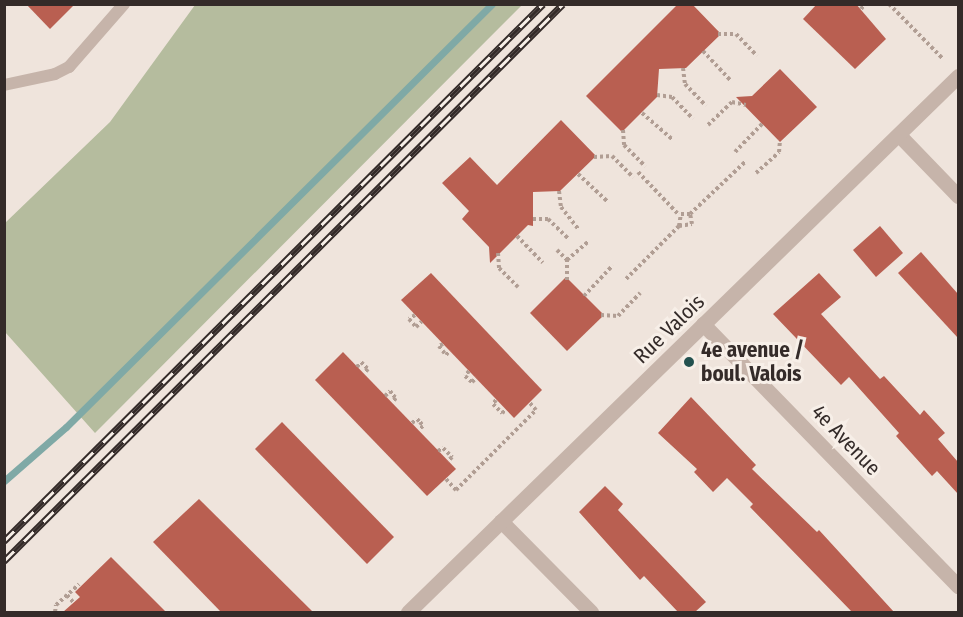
<!DOCTYPE html>
<html>
<head>
<meta charset="utf-8">
<style>
	body { margin:0 }
	#map { position:relative; width:963px; height:617px; overflow:hidden; background:#efe4dc; font-family:"Fira Sans Condensed",sans-serif }
	div>[style] { position:absolute }
	.green>* { inset:0; background:#b5bc9e }
	.stream>* { height:7px; margin:-3.5px; padding:0 3.5px; transform-origin:3.5px; border-radius:3.5px; background:#7fa9a6 }
	.building>* { inset:0; background:#b95f51 }
	.path>* { height:4px; margin-top:-2px; transform-origin:0; background:repeating-linear-gradient(90deg,#b19e94 0 3px,transparent 0 6px) }
	.service>* { height:12px; margin:-6px; padding:0 6px; transform-origin:6px; border-radius:6px; background:#c6b4aa }
	.minor>* { height:15px; margin:-7.5px; padding:0 7.5px; transform-origin:7.5px; border-radius:7.5px; background:#c6b4aa }
	.tertiary>* { height:15px; margin:-7.5px; padding:0 7.5px; transform-origin:7.5px; border-radius:7.5px; background:#c6b4aa }
	.rail>* { height:7px; margin-top:-3.5px; transform-origin:0; background:repeating-linear-gradient(90deg,#f7efe8 0 14px,#342b29 0 28px); box-sizing:border-box; border-block:2px solid #342b29 }
	.dots>* { width:16px; height:16px; translate:-50% -50%; box-sizing:border-box; border:3px solid #f7efe8; border-radius:50% }
	span { translate:-50% -50%; white-space:nowrap; text-align:center; line-height:1.15; -webkit-text-stroke:6px #f7efe8; paint-order:stroke }
	.street-label { font-size:21px; color:#342b29 }
	.poi-label { font-size:21px; color:#342b29; font-weight:700 }
	.left { translate:0 -50%; text-align:left }
	.frame { position:absolute; inset:0; border:6px solid #342b29; pointer-events:none }
</style>
</head>
<body>
<div id="map">
	<div class="green">
		<i style="clip-path:polygon(195px 5px,522px 5px,95px 433px,5px 332px,5px 223px,110px 122px)"></i>
	</div>
	<div class="stream">
		<i style="left:4px;top:481px;width:82px;rotate:-41.1deg"></i>
		<i style="left:66px;top:427px;width:600px;rotate:-44.8deg"></i>
	</div>
	<div class="building">
		<i style="clip-path:polygon(26px 4px,75px 4px,50px 29px)"></i>
		<i style="clip-path:polygon(678px 4px,692px 4px,721px 34px,686px 68px,659px 69px,657px 97px,622px 132px,586px 96px)"></i>
		<i style="clip-path:polygon(817px 4px,856px 4px,886px 39px,855px 69px,803px 19px)"></i>
		<i style="clip-path:polygon(780px 69px,817px 107px,780px 142px,736px 97px,752px 96px)"></i>
		<i style="clip-path:polygon(561px 120px,596px 156px,560px 191px,533px 192px,533px 226px,528px 225px,490px 263px,489px 247px,462px 219px,469px 211px,442px 183px,470px 157px,497px 185px)"></i>
		<i style="clip-path:polygon(880px 226px,903px 253px,876px 277px,853px 250px)"></i>
		<i style="clip-path:polygon(921px 252px,958px 294px,958px 338px,898px 273px)"></i>
		<i style="clip-path:polygon(431px 273px,542px 390px,514px 418px,401px 300px)"></i>
		<i style="clip-path:polygon(819px 273px,841px 297px,821px 314px,880px 379px,884px 376px,920px 415px,924px 410px,945px 433px,938px 439px,958px 462px,958px 494px,937px 471px,932px 476px,896px 436px,899px 433px,849px 377px,841px 385px,773px 314px)"></i>
		<i style="clip-path:polygon(566px 277px,604px 315px,567px 351px,530px 313px)"></i>
		<i style="clip-path:polygon(343px 352px,456px 469px,427px 496px,315px 380px)"></i>
		<i style="clip-path:polygon(691px 397px,756px 465px,752px 469px,817px 532px,819px 530px,894px 612px,852px 612px,750px 507px,753px 504px,727px 478px,713px 492px,694px 472px,697px 469px,658px 433px)"></i>
		<i style="clip-path:polygon(282px 422px,394px 537px,367px 564px,255px 449px)"></i>
		<i style="clip-path:polygon(605px 486px,623px 504px,618px 510px,706px 602px,695px 612px,678px 612px,644px 576px,640px 580px,579px 512px)"></i>
		<i style="clip-path:polygon(199px 499px,313px 612px,221px 612px,153px 542px)"></i>
		<i style="clip-path:polygon(111px 557px,166px 612px,63px 612px,80px 597px,75px 592px)"></i>
	</div>
	<div class="path">
		<i style="left:889px;top:4px;width:76px;rotate:45.5deg"></i>
		<i style="left:861px;top:9px;width:6px;rotate:-51deg"></i>
		<i style="left:718px;top:34px;width:18px"></i>
		<i style="left:736px;top:34px;width:30px;rotate:46deg"></i>
		<i style="left:703px;top:51px;width:41px;rotate:47deg"></i>
		<i style="left:683px;top:68px;width:16px;rotate:83deg"></i>
		<i style="left:685px;top:84px;width:30px;rotate:46deg"></i>
		<i style="left:657px;top:95px;width:15px;rotate:8deg"></i>
		<i style="left:672px;top:97px;width:30px;rotate:46deg"></i>
		<i style="left:642px;top:113px;width:40px;rotate:41deg"></i>
		<i style="left:708px;top:125px;width:33px;rotate:-44deg"></i>
		<i style="left:732px;top:102px;width:14px;rotate:12deg"></i>
		<i style="left:623px;top:130px;width:15px;rotate:86deg"></i>
		<i style="left:624px;top:145px;width:30px;rotate:45deg"></i>
		<i style="left:735px;top:152px;width:39px;rotate:-46deg"></i>
		<i style="left:594px;top:157px;width:18px;rotate:-3deg"></i>
		<i style="left:612px;top:156px;width:30px;rotate:45deg"></i>
		<i style="left:638px;top:172px;width:59px;rotate:46.4deg"></i>
		<i style="left:756px;top:173px;width:31px;rotate:-42deg"></i>
		<i style="left:779px;top:152px;width:12px;rotate:-85deg"></i>
		<i style="left:578px;top:174px;width:41px;rotate:43deg"></i>
		<i style="left:559px;top:191px;width:16px;rotate:83deg"></i>
		<i style="left:561px;top:207px;width:29px;rotate:52deg"></i>
		<i style="left:533px;top:219px;width:15px"></i>
		<i style="left:548px;top:219px;width:29px;rotate:44deg"></i>
		<i style="left:679px;top:226px;width:13px;rotate:-9deg"></i>
		<i style="left:692px;top:224px;width:10px;rotate:-101deg"></i>
		<i style="left:517px;top:236px;width:37px;rotate:46deg"></i>
		<i style="left:557px;top:250px;width:14px;rotate:45deg"></i>
		<i style="left:567px;top:260px;width:29px;rotate:-41deg"></i>
		<i style="left:498px;top:253px;width:15px;rotate:86deg"></i>
		<i style="left:499px;top:268px;width:27px;rotate:45deg"></i>
		<i style="left:626px;top:279px;width:75px;rotate:-45deg"></i>
		<i style="left:679px;top:226px;width:12px;rotate:-81deg"></i>
		<i style="left:681px;top:214px;width:9px"></i>
		<i style="left:690px;top:214px;width:76px;rotate:-43.4deg"></i>
		<i style="left:567px;top:280px;width:20px;rotate:-90deg"></i>
		<i style="left:584px;top:296px;width:42px;rotate:-46.9deg"></i>
		<i style="left:415px;top:315px;width:7px;rotate:146deg"></i>
		<i style="left:409px;top:319px;width:11px;rotate:49deg"></i>
		<i style="left:416px;top:327px;width:8px;rotate:-45deg"></i>
		<i style="left:601px;top:315px;width:17px;rotate:3deg"></i>
		<i style="left:618px;top:316px;width:32px;rotate:-46deg"></i>
		<i style="left:443px;top:344px;width:4px;rotate:153deg"></i>
		<i style="left:439px;top:346px;width:11px;rotate:52deg"></i>
		<i style="left:446px;top:355px;width:6px;rotate:-51deg"></i>
		<i style="left:357px;top:367px;width:6px;rotate:-51deg"></i>
		<i style="left:361px;top:362px;width:10px;rotate:45deg"></i>
		<i style="left:368px;top:369px;width:6px;rotate:135deg"></i>
		<i style="left:469px;top:371px;width:6px;rotate:129deg"></i>
		<i style="left:465px;top:376px;width:9px;rotate:41deg"></i>
		<i style="left:472px;top:382px;width:6px;rotate:-45deg"></i>
		<i style="left:385px;top:396px;width:7px;rotate:-45deg"></i>
		<i style="left:390px;top:391px;width:5px;rotate:53deg"></i>
		<i style="left:393px;top:395px;width:4px;rotate:45deg"></i>
		<i style="left:396px;top:398px;width:6px;rotate:135deg"></i>
		<i style="left:496px;top:400px;width:5px;rotate:127deg"></i>
		<i style="left:493px;top:404px;width:13px;rotate:45deg"></i>
		<i style="left:502px;top:413px;width:5px;rotate:-37deg"></i>
		<i style="left:412px;top:423px;width:6px;rotate:-39deg"></i>
		<i style="left:417px;top:419px;width:4px;rotate:45deg"></i>
		<i style="left:420px;top:422px;width:5px;rotate:53deg"></i>
		<i style="left:423px;top:426px;width:6px;rotate:141deg"></i>
		<i style="left:438px;top:451px;width:6px;rotate:-31deg"></i>
		<i style="left:443px;top:448px;width:13px;rotate:45deg"></i>
		<i style="left:452px;top:457px;width:6px;rotate:135deg"></i>
		<i style="left:446px;top:479px;width:15px;rotate:48deg"></i>
		<i style="left:456px;top:490px;width:113px;rotate:-45deg"></i>
		<i style="left:536px;top:410px;width:11px;rotate:-131deg"></i>
		<i style="left:67px;top:595px;width:11px;rotate:49deg"></i>
		<i style="left:55px;top:612px;width:7px;rotate:-82deg"></i>
		<i style="left:56px;top:605px;width:31px;rotate:-42deg"></i>
	</div>
	<div class="service">
		<i style="left:4px;top:85px;width:52px;rotate:-12.2deg"></i>
		<i style="left:55px;top:74px;width:16px;rotate:-27deg"></i>
		<i style="left:69px;top:67px;width:84px;rotate:-48.9deg"></i>
	</div>
	<div class="minor">
		<i style="left:899px;top:135px;width:85px;rotate:46deg"></i>
		<i style="left:703px;top:324px;width:366px;rotate:45.8deg"></i>
		<i style="left:501px;top:521px;width:128px;rotate:45.3deg"></i>
	</div>
	<div class="tertiary">
		<i style="left:408px;top:612px;width:768px;rotate:-44.26deg"></i>
	</div>
	<div class="rail">
		<i style="left:4px;top:541px;width:761px;rotate:-44.89deg"></i>
		<i style="left:4px;top:561px;width:789px;rotate:-44.9deg"></i>
	</div>
	<div class="dots">
		<i style="left:689px;top:362px;background:#23514f"></i>
	</div>
	<div class="street-label">
		<span style="left:669px;top:329px;rotate:-44deg">Rue Valois</span>
		<span style="left:846px;top:440px;rotate:46deg">4e Avenue</span>
	</div>
	<div class="poi-label">
		<span class="left" style="left:701px;top:362px">4e avenue /<br>boul. Valois</span>
	</div>
	<div class="frame"></div>
</div>
</body>
</html>
